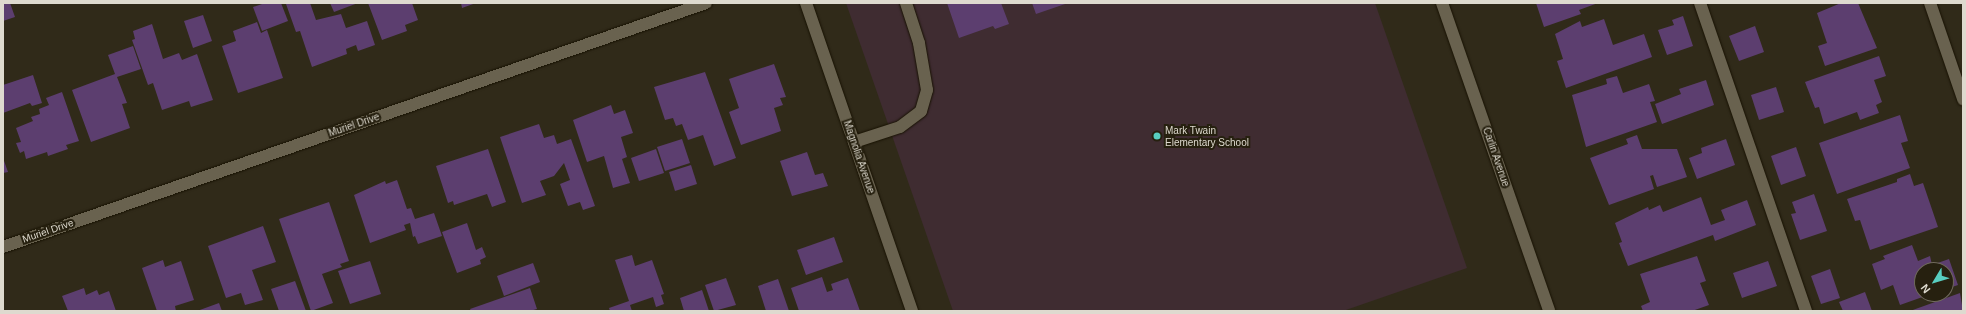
<!DOCTYPE html>
<html>
<head>
<meta charset="utf-8">
<style>
	body { margin:0 }
	#map { position:relative; width:1966px; height:314px; overflow:hidden; background:#302a19; font-family:Arial,sans-serif }
	div>[style] { position:absolute }
	.education>* { inset:0; background:#3f2c31 }
	.building>* { inset:0; background:#5c3e6f }
	.roads { filter:drop-shadow(0 0 1px #181203) drop-shadow(0 0 1px #181203) }
	.service>* { height:12px; margin:-6px; padding:0 6px; transform-origin:6px; border-radius:6px; background:#69624f }
	.minor>* { height:12px; margin:-6px; padding:0 6px; transform-origin:6px; border-radius:6px; background:#69624f }
	.tertiary>* { height:12px; margin:-6px; padding:0 6px; transform-origin:6px; border-radius:6px; background:#69624f }
	.dots>* { width:11px; height:11px; translate:-50% -50%; box-sizing:border-box; border:2px solid #26200f; border-radius:50% }
	span { translate:-50% -50%; white-space:nowrap; text-align:center; line-height:1.15; -webkit-text-stroke:4px #26200f; paint-order:stroke }
	.street-label { font-size:10px; color:#dedacf }
	.poi-label { font-size:10px; color:#dedacf }
	.left { translate:0 -50%; text-align:left }
	.frame { position:absolute; inset:0; border:4px solid #dedacf; pointer-events:none }
	.north { position:absolute; left:1914px; top:262px; width:40px; height:40px; box-sizing:border-box; background:#26200f; border:1px solid #706a5c; border-radius:50%; rotate:232deg; font-size:11px; font-weight:700; line-height:16px; text-align:center; color:#dedacf }
	.north::after { content:''; display:block; margin:auto; width:14px; height:18px; background:#58cec0; clip-path:polygon(50% 0,100% 100%,50% 72%,0 100%) }
</style>
</head>
<body>
<div id="map">
	<div class="education">
		<i style="clip-path:polygon(846px 3px,1375px 3px,1467px 268px,1343px 311px,953px 311px)"></i>
	</div>
	<div class="building">
		<i style="clip-path:polygon(3px 3px,10px 3px,15px 17px,3px 21px)"></i>
		<i style="clip-path:polygon(265px 3px,281px 3px,288px 21px,262px 31px,253px 7px)"></i>
		<i style="clip-path:polygon(290px 3px,310px 3px,316px 20px,341px 14px,346px 28px,367px 21px,375px 45px,358px 51px,356px 45px,346px 49px,347px 54px,312px 67px,300px 31px,296px 32px,286px 4px)"></i>
		<i style="clip-path:polygon(330px 3px,358px 3px,334px 12px)"></i>
		<i style="clip-path:polygon(368px 3px,412px 3px,418px 20px,405px 25px,407px 31px,382px 40px)"></i>
		<i style="clip-path:polygon(457px 3px,476px 3px,462px 8px,461px 3px)"></i>
		<i style="clip-path:polygon(947px 3px,1001px 3px,1009px 24px,995px 29px,993px 26px,959px 38px)"></i>
		<i style="clip-path:polygon(1032px 3px,1068px 3px,1036px 14px)"></i>
		<i style="clip-path:polygon(1536px 3px,1598px 3px,1579px 10px,1581px 14px,1544px 27px)"></i>
		<i style="clip-path:polygon(1841px 3px,1858px 3px,1877px 48px,1825px 66px,1818px 46px,1827px 43px,1817px 13px)"></i>
		<i style="clip-path:polygon(203px 15px,212px 41px,193px 48px,184px 21px)"></i>
		<i style="clip-path:polygon(1683px 16px,1693px 46px,1667px 55px,1658px 30px,1674px 25px,1672px 20px)"></i>
		<i style="clip-path:polygon(1604px 19px,1613px 45px,1644px 34px,1652px 57px,1566px 88px,1557px 61px,1563px 59px,1555px 34px,1580px 21px,1582px 27px)"></i>
		<i style="clip-path:polygon(257px 22px,261px 33px,267px 30px,283px 78px,238px 93px,222px 46px,236px 41px,233px 31px)"></i>
		<i style="clip-path:polygon(152px 24px,163px 59px,179px 53px,182px 60px,197px 54px,213px 100px,191px 107px,189px 101px,162px 110px,153px 83px,148px 85px,132px 40px,135px 39px,133px 31px)"></i>
		<i style="clip-path:polygon(1755px 26px,1764px 52px,1739px 61px,1729px 36px)"></i>
		<i style="clip-path:polygon(133px 46px,141px 69px,117px 77px,127px 103px,122px 104px,130px 128px,91px 142px,72px 90px,115px 74px,108px 55px)"></i>
		<i style="clip-path:polygon(1879px 56px,1886px 76px,1874px 80px,1882px 102px,1876px 105px,1879px 113px,1860px 120px,1857px 112px,1824px 124px,1819px 107px,1815px 108px,1805px 82px)"></i>
		<i style="clip-path:polygon(774px 64px,786px 97px,780px 98px,783px 105px,774px 108px,781px 131px,741px 145px,729px 112px,739px 108px,729px 79px)"></i>
		<i style="clip-path:polygon(705px 72px,736px 158px,714px 166px,703px 135px,688px 140px,682px 124px,676px 126px,673px 118px,665px 120px,654px 87px)"></i>
		<i style="clip-path:polygon(33px 75px,42px 103px,32px 106px,30px 103px,3px 113px,3px 85px)"></i>
		<i style="clip-path:polygon(1617px 76px,1623px 93px,1649px 84px,1655px 101px,1650px 102px,1657px 122px,1586px 147px,1572px 95px,1607px 84px,1606px 79px)"></i>
		<i style="clip-path:polygon(1706px 80px,1714px 105px,1662px 124px,1655px 104px,1681px 94px,1679px 89px)"></i>
		<i style="clip-path:polygon(1776px 87px,1784px 112px,1759px 120px,1751px 95px)"></i>
		<i style="clip-path:polygon(62px 92px,79px 141px,66px 145px,68px 149px,48px 156px,47px 152px,26px 159px,24px 151px,20px 153px,16px 143px,21px 142px,16px 128px,33px 121px,31px 117px,40px 114px,39px 109px,49px 105px,46px 98px)"></i>
		<i style="clip-path:polygon(611px 105px,614px 114px,625px 110px,633px 133px,621px 137px,627px 157px,622px 159px,630px 183px,613px 188px,604px 156px,587px 162px,573px 120px)"></i>
		<i style="clip-path:polygon(1900px 115px,1908px 141px,1901px 143px,1910px 168px,1837px 194px,1819px 143px)"></i>
		<i style="clip-path:polygon(539px 124px,544px 138px,554px 135px,557px 144px,571px 139px,595px 206px,583px 210px,580px 202px,568px 206px,560px 184px,570px 180px,564px 163px,554px 176px,540px 181px,546px 195px,522px 203px,500px 137px)"></i>
		<i style="clip-path:polygon(1637px 135px,1642px 149px,1677px 149px,1687px 177px,1657px 187px,1653px 175px,1650px 176px,1654px 189px,1609px 205px,1590px 158px,1628px 144px,1626px 139px)"></i>
		<i style="clip-path:polygon(682px 139px,690px 163px,665px 171px,657px 147px)"></i>
		<i style="clip-path:polygon(1726px 139px,1735px 165px,1697px 179px,1689px 158px,1702px 153px,1701px 148px)"></i>
		<i style="clip-path:polygon(1796px 147px,1806px 176px,1781px 185px,1771px 156px)"></i>
		<i style="clip-path:polygon(488px 149px,506px 202px,492px 207px,487px 194px,454px 205px,453px 201px,448px 203px,436px 166px)"></i>
		<i style="clip-path:polygon(656px 149px,664px 173px,639px 181px,631px 158px)"></i>
		<i style="clip-path:polygon(807px 152px,815px 175px,823px 173px,828px 186px,792px 196px,780px 161px)"></i>
		<i style="clip-path:polygon(3px 158px,8px 172px,3px 173px)"></i>
		<i style="clip-path:polygon(691px 165px,697px 184px,675px 191px,669px 172px)"></i>
		<i style="clip-path:polygon(1910px 174px,1914px 186px,1923px 183px,1938px 227px,1870px 250px,1860px 220px,1855px 221px,1847px 199px,1897px 182px,1897px 179px)"></i>
		<i style="clip-path:polygon(397px 180px,407px 209px,411px 208px,415px 219px,434px 213px,442px 236px,418px 244px,415px 236px,413px 237px,410px 223px,404px 225px,406px 230px,370px 243px,354px 195px,385px 181px,386px 184px)"></i>
		<i style="clip-path:polygon(1814px 194px,1827px 231px,1800px 240px,1791px 214px,1796px 213px,1792px 202px)"></i>
		<i style="clip-path:polygon(1701px 197px,1711px 225px,1725px 220px,1721px 210px,1747px 200px,1756px 225px,1715px 241px,1713px 235px,1628px 266px,1619px 243px,1622px 242px,1615px 223px,1648px 207px,1649px 210px,1660px 205px,1663px 212px)"></i>
		<i style="clip-path:polygon(329px 202px,349px 261px,340px 264px,342px 267px,322px 274px,333px 303px,311px 311px,279px 219px)"></i>
		<i style="clip-path:polygon(467px 223px,476px 250px,482px 247px,486px 257px,480px 260px,481px 264px,457px 273px,442px 232px)"></i>
		<i style="clip-path:polygon(263px 226px,276px 262px,252px 270px,263px 300px,245px 305px,241px 293px,226px 298px,208px 246px)"></i>
		<i style="clip-path:polygon(834px 237px,843px 262px,806px 275px,797px 250px)"></i>
		<i style="clip-path:polygon(1912px 245px,1918px 261px,1930px 256px,1932px 265px,1949px 259px,1958px 285px,1946px 289px,1946px 270px,1922px 270px,1922px 294px,1931px 294px,1900px 305px,1893px 285px,1881px 290px,1872px 264px,1885px 259px,1883px 256px)"></i>
		<i style="clip-path:polygon(632px 255px,635px 266px,652px 260px,664px 294px,661px 295px,664px 304px,656px 307px,653px 297px,630px 305px,632px 311px,610px 311px,609px 308px,629px 301px,615px 260px)"></i>
		<i style="clip-path:polygon(1697px 256px,1706px 281px,1700px 283px,1709px 305px,1692px 311px,1643px 311px,1641px 306px,1650px 302px,1640px 274px)"></i>
		<i style="clip-path:polygon(163px 260px,165px 267px,181px 261px,194px 300px,175px 306px,176px 311px,157px 311px,142px 268px)"></i>
		<i style="clip-path:polygon(370px 261px,381px 294px,350px 304px,338px 271px)"></i>
		<i style="clip-path:polygon(1768px 261px,1777px 286px,1742px 298px,1733px 273px)"></i>
		<i style="clip-path:polygon(533px 263px,540px 282px,504px 296px,497px 276px)"></i>
		<i style="clip-path:polygon(1830px 269px,1840px 298px,1821px 304px,1811px 276px)"></i>
		<i style="clip-path:polygon(822px 277px,827px 292px,833px 290px,831px 284px,848px 278px,860px 311px,799px 311px,791px 288px)"></i>
		<i style="clip-path:polygon(726px 278px,736px 305px,714px 311px,705px 285px)"></i>
		<i style="clip-path:polygon(778px 279px,789px 311px,766px 311px,758px 286px)"></i>
		<i style="clip-path:polygon(295px 281px,306px 311px,279px 311px,271px 289px)"></i>
		<i style="clip-path:polygon(84px 288px,86px 295px,97px 290px,99px 295px,109px 291px,116px 311px,68px 311px,62px 296px)"></i>
		<i style="clip-path:polygon(530px 288px,537px 309px,530px 311px,471px 311px,470px 309px)"></i>
		<i style="clip-path:polygon(702px 290px,709px 311px,684px 311px,680px 298px)"></i>
		<i style="clip-path:polygon(1865px 292px,1872px 311px,1843px 311px,1839px 302px)"></i>
		<i style="clip-path:polygon(1960px 293px,1963px 311px,1910px 311px)"></i>
		<i style="clip-path:polygon(219px 303px,222px 311px,197px 311px)"></i>
	</div>
	<div class="roads">
		<div class="service">
			<i style="left:1700px;top:3px;width:326px;rotate:71deg"></i>
			<i style="left:854px;top:142px;width:48px;rotate:-18.1deg"></i>
			<i style="left:900px;top:127px;width:26px;rotate:-37deg"></i>
			<i style="left:921px;top:111px;width:22px;rotate:-74deg"></i>
			<i style="left:927px;top:90px;width:48px;rotate:-99.7deg"></i>
			<i style="left:919px;top:43px;width:42px;rotate:-108deg"></i>
		</div>
		<div class="minor">
			<i style="left:806px;top:3px;width:326px;rotate:71deg"></i>
			<i style="left:1930px;top:3px;width:102px;rotate:71deg"></i>
			<i style="left:3px;top:247px;width:744px;rotate:-19.14deg"></i>
		</div>
		<div class="tertiary">
			<i style="left:1442px;top:3px;width:326px;rotate:70.8deg"></i>
		</div>
	</div>
	<div class="dots">
		<i style="left:1157px;top:136px;background:#58cec0"></i>
	</div>
	<div class="street-label">
		<span style="left:354px;top:125px;rotate:-19deg">Muriel Drive</span>
		<span style="left:859px;top:157px;rotate:71deg">Magnolia Avenue</span>
		<span style="left:1496px;top:157px;rotate:71deg">Carlin Avenue</span>
		<span style="left:48px;top:231px;rotate:-19deg">Muriel Drive</span>
	</div>
	<div class="poi-label">
		<span class="left" style="left:1165px;top:136px">Mark Twain<br>Elementary School</span>
	</div>
	<div class="frame"></div>
	<div class="north">N</div>
</div>
</body>
</html>
